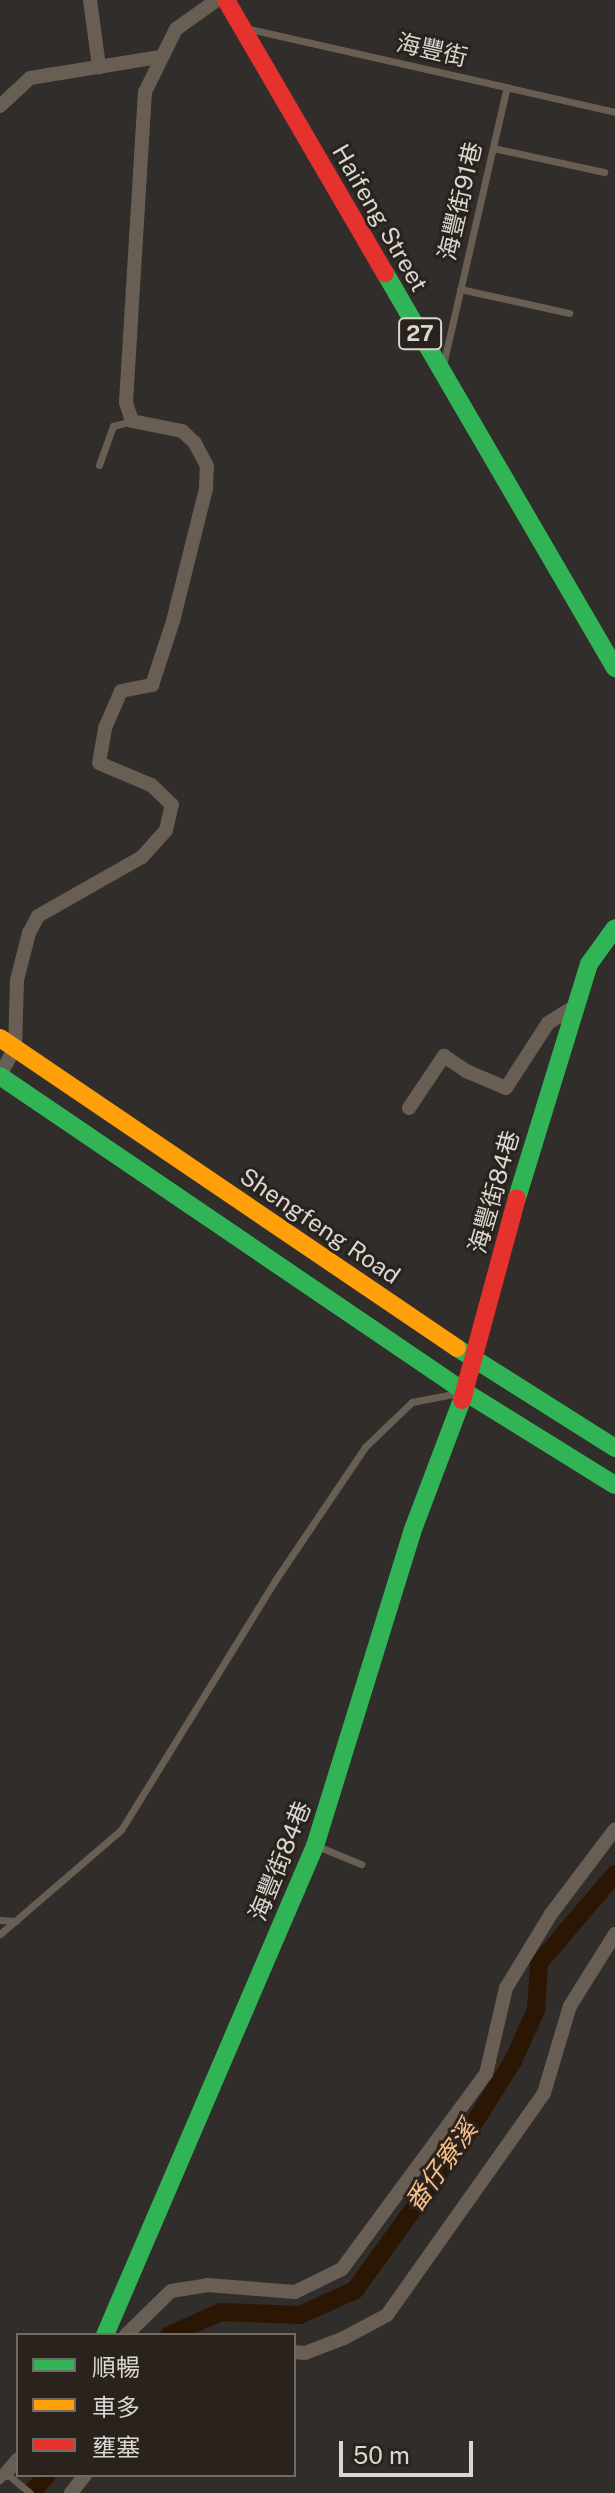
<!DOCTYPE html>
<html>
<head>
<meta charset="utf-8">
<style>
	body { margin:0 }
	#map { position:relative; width:615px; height:2493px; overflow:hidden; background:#302d2a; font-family:"Public Sans","Noto Sans TC",sans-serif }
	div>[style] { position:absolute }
	.canal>* { height:18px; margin:-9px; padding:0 9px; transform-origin:9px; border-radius:9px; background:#2b1604 }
	.lane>* { height:7px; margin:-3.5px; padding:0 3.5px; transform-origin:3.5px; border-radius:3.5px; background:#695e53 }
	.street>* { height:14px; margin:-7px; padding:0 7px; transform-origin:7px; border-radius:7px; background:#695e53 }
	.fast>* { height:18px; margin:-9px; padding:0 9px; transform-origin:9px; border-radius:9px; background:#30b455 }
	.slow>* { height:18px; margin:-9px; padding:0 9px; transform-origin:9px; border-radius:9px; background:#ff9f0a }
	.jam>* { height:18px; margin:-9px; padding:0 9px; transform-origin:9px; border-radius:9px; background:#e5322d }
	span { translate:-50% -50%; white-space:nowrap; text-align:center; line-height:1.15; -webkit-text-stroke:6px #2a231d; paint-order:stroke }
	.shield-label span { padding:2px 6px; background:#2a231d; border:2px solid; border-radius:6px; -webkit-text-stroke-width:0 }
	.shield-label { font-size:22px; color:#dad6d2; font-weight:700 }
	.street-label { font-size:24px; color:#dad6d2 }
	.water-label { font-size:26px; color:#f8bf87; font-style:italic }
	.legend { position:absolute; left:16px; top:2333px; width:280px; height:144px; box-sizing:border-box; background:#2a231d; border:2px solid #706b65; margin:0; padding:10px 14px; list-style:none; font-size:24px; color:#dad6d2 }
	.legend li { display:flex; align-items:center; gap:16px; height:40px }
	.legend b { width:40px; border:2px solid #706b65 }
	.scale { position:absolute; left:339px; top:2441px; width:134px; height:36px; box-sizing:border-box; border:4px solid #dad6d2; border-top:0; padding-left:10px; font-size:24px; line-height:28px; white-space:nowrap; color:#dad6d2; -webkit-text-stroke:6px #2a231d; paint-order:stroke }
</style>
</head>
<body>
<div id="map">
	<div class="canal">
		<i style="left:169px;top:2335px;width:57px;rotate:-23.9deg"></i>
		<i style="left:221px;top:2312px;width:79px;rotate:2.2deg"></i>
		<i style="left:300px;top:2315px;width:60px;rotate:-24.4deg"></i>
		<i style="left:355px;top:2290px;width:190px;rotate:-54.2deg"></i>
		<i style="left:466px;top:2136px;width:89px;rotate:-57.9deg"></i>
		<i style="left:513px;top:2061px;width:56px;rotate:-65.7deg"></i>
		<i style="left:536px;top:2010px;width:47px;rotate:-86.3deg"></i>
		<i style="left:539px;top:1963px;width:117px;rotate:-49.5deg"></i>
		<i style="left:31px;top:2493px;width:24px;rotate:-48deg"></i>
	</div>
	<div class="lane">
		<i style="left:250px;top:29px;width:374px;rotate:12.8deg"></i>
		<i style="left:493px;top:148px;width:114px;rotate:12.2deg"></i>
		<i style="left:460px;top:289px;width:112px;rotate:12.4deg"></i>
		<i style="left:444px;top:361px;width:281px;rotate:-77.1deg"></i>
		<i style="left:99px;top:465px;width:41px;rotate:-70.3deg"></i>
		<i style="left:113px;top:426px;width:20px;rotate:-15deg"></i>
		<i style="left:317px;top:1846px;width:48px;rotate:22.2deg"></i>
		<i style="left:0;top:1920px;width:16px;rotate:4deg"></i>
		<i style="left:0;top:1934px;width:160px;rotate:-40.7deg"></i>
		<i style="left:121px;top:1830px;width:295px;rotate:-58.3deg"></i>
		<i style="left:276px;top:1579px;width:159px;rotate:-56deg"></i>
		<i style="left:365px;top:1447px;width:65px;rotate:-43.8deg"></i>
		<i style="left:412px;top:1402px;width:47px;rotate:-11.1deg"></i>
		<i style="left:0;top:2480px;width:9px;rotate:-49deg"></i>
		<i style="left:6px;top:2473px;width:31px;rotate:40deg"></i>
	</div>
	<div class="street">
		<i style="left:90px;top:0;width:68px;rotate:82.3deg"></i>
		<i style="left:0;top:106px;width:41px;rotate:-43deg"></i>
		<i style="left:30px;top:78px;width:132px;rotate:-9.2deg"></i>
		<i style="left:0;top:1075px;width:31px;rotate:-61deg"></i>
		<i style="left:15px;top:1048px;width:68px;rotate:-88.3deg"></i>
		<i style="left:17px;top:980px;width:49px;rotate:-75.7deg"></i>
		<i style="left:29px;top:933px;width:19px;rotate:-62deg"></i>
		<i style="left:38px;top:916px;width:120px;rotate:-29.6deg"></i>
		<i style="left:142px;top:857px;width:36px;rotate:-48deg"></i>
		<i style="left:166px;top:830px;width:26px;rotate:-77deg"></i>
		<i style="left:172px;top:805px;width:29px;rotate:-136deg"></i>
		<i style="left:151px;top:785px;width:56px;rotate:-157.1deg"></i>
		<i style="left:99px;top:763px;width:36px;rotate:-80deg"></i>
		<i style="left:105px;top:728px;width:40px;rotate:-66.6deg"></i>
		<i style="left:121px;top:691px;width:32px;rotate:-11deg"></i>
		<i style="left:152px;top:685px;width:67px;rotate:-71.8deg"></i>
		<i style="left:173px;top:621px;width:136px;rotate:-76deg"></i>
		<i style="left:206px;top:489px;width:23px;rotate:-88deg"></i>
		<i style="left:207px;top:466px;width:27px;rotate:-118deg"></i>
		<i style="left:194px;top:442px;width:16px;rotate:-137deg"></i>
		<i style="left:182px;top:431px;width:51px;rotate:-168.7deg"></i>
		<i style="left:132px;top:421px;width:20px;rotate:-108deg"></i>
		<i style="left:126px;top:402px;width:311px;rotate:-86.5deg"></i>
		<i style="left:145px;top:92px;width:70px;rotate:-63.8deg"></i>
		<i style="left:176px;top:29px;width:50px;rotate:-35.3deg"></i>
		<i style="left:409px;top:1108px;width:63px;rotate:-56.1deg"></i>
		<i style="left:444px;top:1056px;width:27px;rotate:34deg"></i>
		<i style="left:466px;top:1071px;width:43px;rotate:23deg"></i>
		<i style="left:506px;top:1088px;width:77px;rotate:-57.1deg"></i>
		<i style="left:548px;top:1023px;width:31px;rotate:-32deg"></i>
		<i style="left:126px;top:2335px;width:63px;rotate:-44.4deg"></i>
		<i style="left:171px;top:2291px;width:36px;rotate:-9deg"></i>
		<i style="left:207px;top:2285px;width:88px;rotate:4.5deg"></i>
		<i style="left:295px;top:2292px;width:52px;rotate:-26.1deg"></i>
		<i style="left:342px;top:2269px;width:242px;rotate:-53.6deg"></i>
		<i style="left:486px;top:2074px;width:88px;rotate:-76.9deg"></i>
		<i style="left:506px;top:1988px;width:87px;rotate:-58.7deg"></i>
		<i style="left:551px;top:1914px;width:106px;rotate:-53deg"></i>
		<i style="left:294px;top:2352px;width:11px;rotate:5deg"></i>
		<i style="left:305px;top:2353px;width:42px;rotate:-21deg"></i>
		<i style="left:344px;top:2338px;width:49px;rotate:-28.1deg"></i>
		<i style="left:387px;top:2315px;width:272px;rotate:-54.7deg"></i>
		<i style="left:544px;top:2093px;width:91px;rotate:-73.4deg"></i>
		<i style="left:570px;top:2006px;width:85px;rotate:-58deg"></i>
		<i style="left:6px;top:2473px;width:18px;rotate:-49deg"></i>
		<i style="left:71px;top:2493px;width:23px;rotate:-52deg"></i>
	</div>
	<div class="fast">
		<i style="left:385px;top:273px;width:457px;rotate:59.8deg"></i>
		<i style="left:0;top:1076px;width:562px;rotate:34.2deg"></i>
		<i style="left:465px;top:1392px;width:176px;rotate:31.8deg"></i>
		<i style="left:517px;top:1198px;width:245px;rotate:-72.9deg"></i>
		<i style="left:589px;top:964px;width:44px;rotate:-54.2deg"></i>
		<i style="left:457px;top:1348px;width:187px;rotate:32.3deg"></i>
		<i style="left:105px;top:2335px;width:532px;rotate:-66.76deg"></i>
		<i style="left:315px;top:1846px;width:329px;rotate:-72.8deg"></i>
		<i style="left:412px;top:1532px;width:141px;rotate:-69.3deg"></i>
	</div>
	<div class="slow">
		<i style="left:0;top:1038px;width:552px;rotate:34.15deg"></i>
	</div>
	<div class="jam">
		<i style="left:226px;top:0;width:316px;rotate:59.8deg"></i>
		<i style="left:462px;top:1400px;width:209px;rotate:-74.8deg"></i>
	</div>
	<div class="shield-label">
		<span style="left:420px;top:334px">27</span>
	</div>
	<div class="street-label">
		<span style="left:432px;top:50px;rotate:13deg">海豐街</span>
		<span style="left:460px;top:201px;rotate:-77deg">海豐街91巷</span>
		<span style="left:380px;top:218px;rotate:60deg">Haifeng Street</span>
		<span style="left:494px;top:1192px;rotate:-74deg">海豐街84巷</span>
		<span style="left:320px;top:1226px;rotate:34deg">Shengfeng Road</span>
		<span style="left:280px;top:1861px;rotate:-68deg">海豐街84巷</span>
	</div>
	<div class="water-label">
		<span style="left:441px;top:2166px;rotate:-55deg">番仔寮溪</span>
	</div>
	<ul class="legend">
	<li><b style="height:10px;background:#30b455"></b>順暢</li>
	<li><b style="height:10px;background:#ff9f0a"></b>車多</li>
	<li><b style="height:10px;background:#e5322d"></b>壅塞</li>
	</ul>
	<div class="scale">50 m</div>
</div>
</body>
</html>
